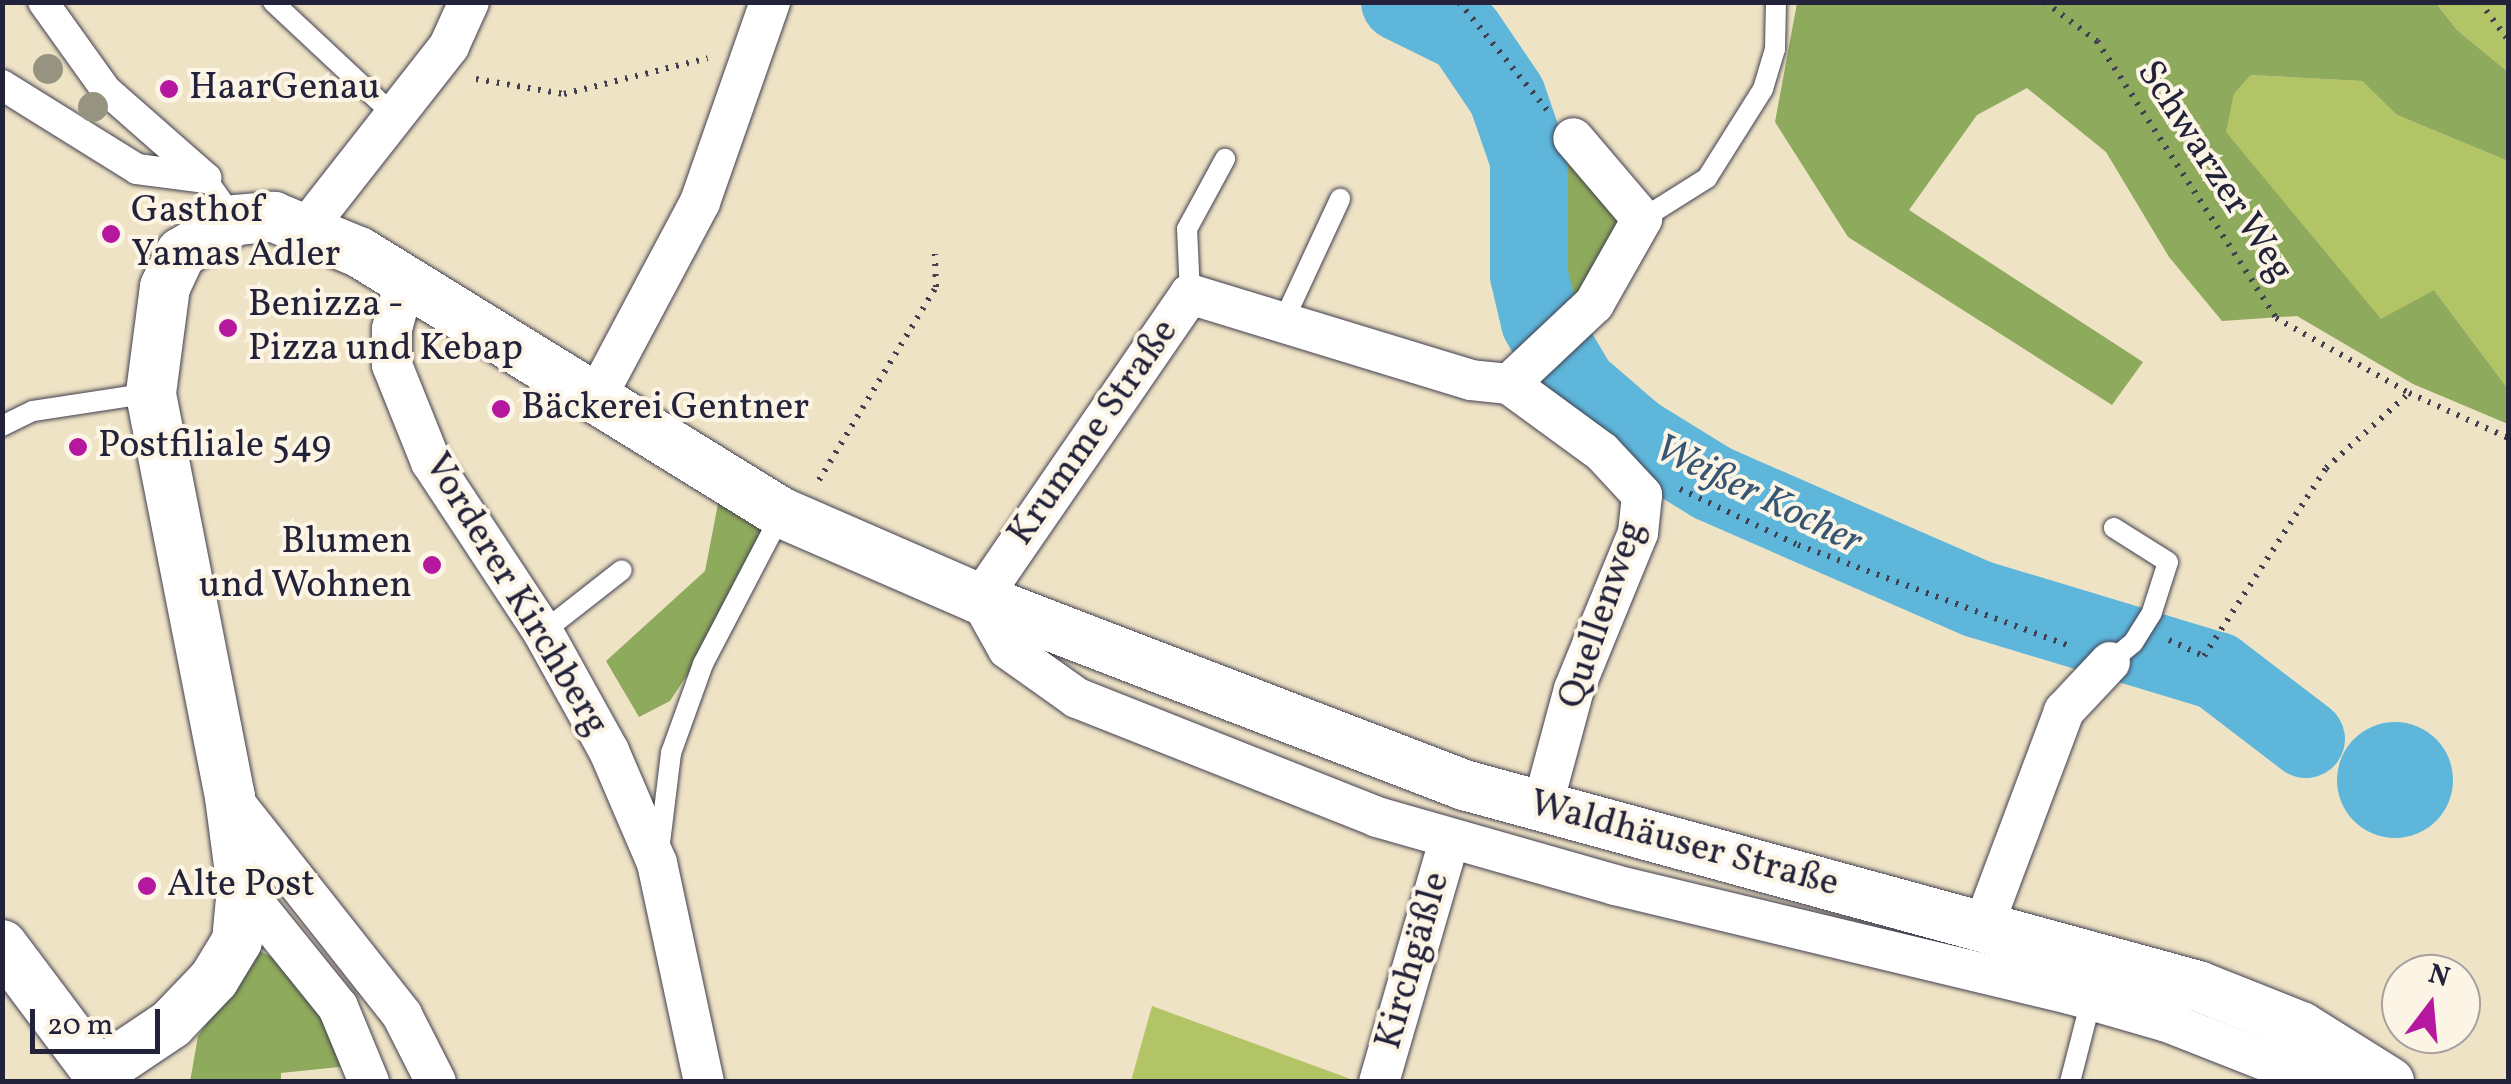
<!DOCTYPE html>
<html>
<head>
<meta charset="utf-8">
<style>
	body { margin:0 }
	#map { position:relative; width:2511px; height:1084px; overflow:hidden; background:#efe3c5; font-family:Vollkorn,serif }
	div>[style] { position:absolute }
	.green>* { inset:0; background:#b3c467 }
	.forest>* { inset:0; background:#8eaa5c }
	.water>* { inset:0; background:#5eb6db }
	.round { border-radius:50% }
	.river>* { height:78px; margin:-39px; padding:0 39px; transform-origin:39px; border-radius:39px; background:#5eb6db }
	.path>* { height:6px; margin-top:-3px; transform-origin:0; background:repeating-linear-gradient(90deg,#413f50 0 2.5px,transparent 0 10.5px) }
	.roads { filter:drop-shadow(0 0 2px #413f50) drop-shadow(0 0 2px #413f50) }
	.service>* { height:20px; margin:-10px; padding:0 10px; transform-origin:10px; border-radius:10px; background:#fff }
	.pedestrian>* { height:30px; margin:-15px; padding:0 15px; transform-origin:15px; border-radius:15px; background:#fff }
	.minor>* { height:40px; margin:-20px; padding:0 20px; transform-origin:20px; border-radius:20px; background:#fff }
	.tertiary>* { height:50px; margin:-25px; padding:0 25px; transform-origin:25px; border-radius:25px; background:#fff }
	.trees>* { width:30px; height:30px; margin:-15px; border-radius:50%; background:#969480 }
	.dots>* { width:28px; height:28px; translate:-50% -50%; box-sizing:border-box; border:5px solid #fcf5e5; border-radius:50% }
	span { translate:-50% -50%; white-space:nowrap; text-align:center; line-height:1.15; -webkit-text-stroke:8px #fcf5e5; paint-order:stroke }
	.poi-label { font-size:38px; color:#22223b }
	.left { translate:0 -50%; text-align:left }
	.right { translate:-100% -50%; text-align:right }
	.street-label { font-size:38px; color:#22223b }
	.water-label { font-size:40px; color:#375673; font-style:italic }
	.frame { position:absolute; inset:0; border:5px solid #22223b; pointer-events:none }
	.north { position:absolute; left:2381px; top:954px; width:100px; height:100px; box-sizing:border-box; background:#fcf5e5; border:2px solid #a5a1a1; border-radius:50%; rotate:16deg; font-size:28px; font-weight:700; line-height:40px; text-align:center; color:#22223b }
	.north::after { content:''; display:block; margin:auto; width:35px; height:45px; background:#b5179e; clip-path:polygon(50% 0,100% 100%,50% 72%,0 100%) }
	.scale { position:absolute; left:30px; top:1009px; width:130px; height:45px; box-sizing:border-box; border:5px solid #22223b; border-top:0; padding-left:12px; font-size:30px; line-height:35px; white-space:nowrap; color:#22223b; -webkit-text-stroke:8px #fcf5e5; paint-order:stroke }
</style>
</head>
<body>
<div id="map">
	<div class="green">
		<i style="clip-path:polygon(2436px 3px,2508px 3px,2508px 72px,2457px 30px)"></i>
		<i style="clip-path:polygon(2251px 75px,2362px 81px,2397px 115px,2508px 161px,2508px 389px,2434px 290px,2381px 320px,2225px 132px,2234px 94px)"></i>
		<i style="clip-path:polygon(1152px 1006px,1356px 1081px,1131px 1081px)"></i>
	</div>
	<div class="forest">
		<i style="clip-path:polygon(1400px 3px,1459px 3px,1515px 76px,1642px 219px,1551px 341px,1529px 275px,1529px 159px,1507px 96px,1465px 34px)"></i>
		<i style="clip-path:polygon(1797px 3px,2436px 3px,2457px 30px,2508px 72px,2508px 161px,2397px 115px,2362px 81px,2251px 75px,2234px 94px,2226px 132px,2381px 319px,2434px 290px,2508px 389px,2508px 424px,2413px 384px,2297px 316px,2222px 321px,2169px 257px,2106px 152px,2027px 88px,1977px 115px,1909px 210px,2143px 362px,2112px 405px,1848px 237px,1775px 122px)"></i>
		<i style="clip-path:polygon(722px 483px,770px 517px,697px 660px,670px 701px,639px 717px,606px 661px,705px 571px)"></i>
		<i style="clip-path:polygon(258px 950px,303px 973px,349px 1066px,281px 1073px,281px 1081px,190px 1082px,198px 1036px)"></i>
	</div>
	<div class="water">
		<i class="round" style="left:2337px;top:722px;width:116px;height:116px"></i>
	</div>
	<div class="river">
		<i style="left:1400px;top:2px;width:72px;rotate:26.2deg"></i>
		<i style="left:1465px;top:34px;width:75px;rotate:55.9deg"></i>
		<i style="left:1507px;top:96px;width:68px;rotate:71deg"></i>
		<i style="left:1529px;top:160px;width:115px;rotate:90deg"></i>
		<i style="left:1529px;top:275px;width:48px;rotate:76.8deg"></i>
		<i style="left:1540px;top:322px;width:74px;rotate:59.3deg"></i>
		<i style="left:1578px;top:386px;width:77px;rotate:40.8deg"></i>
		<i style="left:1636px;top:436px;width:89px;rotate:31.7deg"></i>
		<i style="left:1712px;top:483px;width:290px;rotate:23.6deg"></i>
		<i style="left:1978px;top:599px;width:250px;rotate:16.8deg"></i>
		<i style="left:2217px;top:671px;width:112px;rotate:37.4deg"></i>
	</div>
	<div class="path">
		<i style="left:1459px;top:2px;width:139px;rotate:50.8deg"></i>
		<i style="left:2045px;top:2px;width:65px;rotate:36.9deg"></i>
		<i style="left:2097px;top:41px;width:330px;rotate:57.1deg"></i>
		<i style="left:2276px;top:318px;width:153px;rotate:29.4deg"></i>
		<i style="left:2409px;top:393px;width:109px;rotate:24.4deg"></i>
		<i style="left:2480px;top:2px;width:47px;rotate:53.6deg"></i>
		<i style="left:476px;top:79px;width:89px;rotate:9.7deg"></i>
		<i style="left:564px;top:94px;width:148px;rotate:-14deg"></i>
		<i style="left:819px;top:480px;width:226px;rotate:-58.8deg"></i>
		<i style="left:936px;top:287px;width:33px;rotate:-92deg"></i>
		<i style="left:1680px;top:489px;width:131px;rotate:25.4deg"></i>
		<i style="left:1798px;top:545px;width:292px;rotate:20.4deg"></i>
		<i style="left:2169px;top:640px;width:38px;rotate:25deg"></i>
		<i style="left:2204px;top:656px;width:224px;rotate:-57deg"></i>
		<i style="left:2326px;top:468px;width:112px;rotate:-42.1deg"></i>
	</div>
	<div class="roads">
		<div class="service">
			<i style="left:273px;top:2px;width:168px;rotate:43.1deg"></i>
			<i style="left:206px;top:178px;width:52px;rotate:54.5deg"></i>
			<i style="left:1642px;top:219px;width:77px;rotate:-32.2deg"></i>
			<i style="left:1707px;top:178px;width:105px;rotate:-57.8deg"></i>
			<i style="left:1763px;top:89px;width:42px;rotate:-73.3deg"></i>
			<i style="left:1775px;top:49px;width:47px;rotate:-88.8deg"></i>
			<i style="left:1190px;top:294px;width:65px;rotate:-92.6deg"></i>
			<i style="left:1187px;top:229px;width:80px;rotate:-61.5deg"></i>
			<i style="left:1283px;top:322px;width:136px;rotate:-65.1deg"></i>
			<i style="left:2px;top:426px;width:34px;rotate:-26deg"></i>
			<i style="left:33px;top:411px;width:119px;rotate:-8.7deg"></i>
			<i style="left:543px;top:632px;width:100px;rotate:-38.1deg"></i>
			<i style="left:2110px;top:662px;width:30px;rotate:-40deg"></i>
			<i style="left:2133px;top:643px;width:36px;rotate:-58deg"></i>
			<i style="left:2152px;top:612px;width:52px;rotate:-72.3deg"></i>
			<i style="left:2168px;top:562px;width:64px;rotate:-147.8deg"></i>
			<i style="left:659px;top:851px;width:99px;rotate:-83deg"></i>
			<i style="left:671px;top:753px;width:95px;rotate:-70.2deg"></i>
			<i style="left:703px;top:664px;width:170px;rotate:-62.4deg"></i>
			<i style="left:2070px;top:1082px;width:85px;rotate:-75.6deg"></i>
		</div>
		<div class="pedestrian">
			<i style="left:43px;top:2px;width:108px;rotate:54.4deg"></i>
			<i style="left:106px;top:90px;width:133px;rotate:41.3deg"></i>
			<i style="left:2px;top:85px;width:159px;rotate:31.9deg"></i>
			<i style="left:137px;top:169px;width:70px;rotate:7.4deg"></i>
		</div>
		<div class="minor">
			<i style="left:308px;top:226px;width:229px;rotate:-51.9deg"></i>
			<i style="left:449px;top:46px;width:48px;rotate:-65.6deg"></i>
			<i style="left:405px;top:281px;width:50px;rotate:105.2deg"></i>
			<i style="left:392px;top:329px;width:36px;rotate:90deg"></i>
			<i style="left:392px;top:365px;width:105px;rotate:68.1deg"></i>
			<i style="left:431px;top:462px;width:204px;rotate:56.6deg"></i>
			<i style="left:543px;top:632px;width:136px;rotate:61deg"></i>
			<i style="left:609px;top:751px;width:122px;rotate:66.8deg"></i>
			<i style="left:657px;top:863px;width:224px;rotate:77.9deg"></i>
			<i style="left:1509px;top:384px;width:38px;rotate:-174deg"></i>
			<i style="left:1471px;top:380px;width:294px;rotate:-163deg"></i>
			<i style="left:1190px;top:294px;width:370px;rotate:124.5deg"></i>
			<i style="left:980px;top:599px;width:57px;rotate:60.8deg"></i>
			<i style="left:1008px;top:649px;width:85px;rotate:35.4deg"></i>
			<i style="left:1077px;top:698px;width:323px;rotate:21.6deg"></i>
			<i style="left:1377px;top:817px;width:248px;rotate:15.9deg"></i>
			<i style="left:1615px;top:885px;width:468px;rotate:13.5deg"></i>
			<i style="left:2070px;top:994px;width:101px;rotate:16.1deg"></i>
			<i style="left:2167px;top:1022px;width:164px;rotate:21.4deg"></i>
			<i style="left:1509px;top:384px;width:115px;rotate:36.2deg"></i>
			<i style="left:1602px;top:452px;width:59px;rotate:47.1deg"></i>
			<i style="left:1642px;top:495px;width:38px;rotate:96deg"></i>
			<i style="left:1638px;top:533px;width:169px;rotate:112.3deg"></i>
			<i style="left:1574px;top:689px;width:123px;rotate:105.1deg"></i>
			<i style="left:1509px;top:384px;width:117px;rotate:-43.3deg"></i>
			<i style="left:1594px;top:304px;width:98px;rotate:-60.5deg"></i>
			<i style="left:1642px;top:219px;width:106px;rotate:-130.4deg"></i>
			<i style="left:598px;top:394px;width:217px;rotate:-62deg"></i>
			<i style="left:700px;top:202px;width:212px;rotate:-70.7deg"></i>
			<i style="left:230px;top:797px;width:278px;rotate:51.7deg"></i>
			<i style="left:402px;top:1015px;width:75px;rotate:63.1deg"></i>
			<i style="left:242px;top:888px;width:153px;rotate:51.1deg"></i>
			<i style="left:338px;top:1007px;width:81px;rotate:67.5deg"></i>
			<i style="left:1983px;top:927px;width:231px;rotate:-69.4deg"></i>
			<i style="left:2064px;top:711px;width:67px;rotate:-46.8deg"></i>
			<i style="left:1379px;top:1082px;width:251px;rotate:-73.8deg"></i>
		</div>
		<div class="tertiary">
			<i style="left:2px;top:945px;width:171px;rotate:53.1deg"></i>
			<i style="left:98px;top:1073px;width:88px;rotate:-33.9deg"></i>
			<i style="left:171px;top:1024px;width:62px;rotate:-46.3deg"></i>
			<i style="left:214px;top:979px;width:44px;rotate:-58.8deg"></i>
			<i style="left:237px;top:941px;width:53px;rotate:-84.6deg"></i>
			<i style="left:242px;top:888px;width:92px;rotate:-97.5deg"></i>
			<i style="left:230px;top:797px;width:412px;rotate:-101.1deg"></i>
			<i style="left:151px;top:393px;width:107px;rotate:-82.5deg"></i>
			<i style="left:165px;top:287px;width:38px;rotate:-65deg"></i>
			<i style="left:181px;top:253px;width:64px;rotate:-31deg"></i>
			<i style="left:236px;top:220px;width:38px;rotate:-5deg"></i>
			<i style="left:274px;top:217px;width:92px;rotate:22.4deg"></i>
			<i style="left:359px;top:252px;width:497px;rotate:31.7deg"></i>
			<i style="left:782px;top:513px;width:216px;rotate:23.5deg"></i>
			<i style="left:980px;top:599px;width:519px;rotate:21.02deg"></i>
			<i style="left:1464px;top:785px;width:761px;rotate:15.31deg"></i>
			<i style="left:2198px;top:986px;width:111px;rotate:21.7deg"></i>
			<i style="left:2301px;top:1027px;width:104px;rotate:32deg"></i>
		</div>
	</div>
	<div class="trees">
		<i style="left:48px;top:69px"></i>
		<i style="left:93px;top:107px"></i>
	</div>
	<div class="dots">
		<i style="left:169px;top:89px;background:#b5179e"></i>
		<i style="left:111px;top:234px;background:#b5179e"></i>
		<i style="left:228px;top:328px;background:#b5179e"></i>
		<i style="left:501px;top:409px;background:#b5179e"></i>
		<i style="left:78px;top:447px;background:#b5179e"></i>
		<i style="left:432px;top:565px;background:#b5179e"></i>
		<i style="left:147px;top:886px;background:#b5179e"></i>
	</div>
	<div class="poi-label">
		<span class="left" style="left:189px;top:89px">HaarGenau</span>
		<span class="left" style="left:131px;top:234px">Gasthof<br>Yamas Adler</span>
		<span class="left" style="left:248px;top:328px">Benizza -<br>Pizza und Kebap</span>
		<span class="left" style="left:521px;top:409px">Bäckerei Gentner</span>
		<span class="left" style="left:98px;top:447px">Postfiliale 549</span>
		<span class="right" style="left:412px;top:565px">Blumen<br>und Wohnen</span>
		<span class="left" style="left:167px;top:886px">Alte Post</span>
	</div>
	<div class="street-label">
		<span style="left:2214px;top:172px;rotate:57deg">Schwarzer Weg</span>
		<span style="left:1094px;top:433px;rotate:-55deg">Krumme Straße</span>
		<span style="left:515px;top:595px;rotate:59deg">Vorderer Kirchberg</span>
		<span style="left:1603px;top:615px;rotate:-71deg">Quellenweg</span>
		<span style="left:1684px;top:845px;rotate:15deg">Waldhäuser Straße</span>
		<span style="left:1414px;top:961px;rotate:-74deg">Kirchgäßle</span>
	</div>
	<div class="water-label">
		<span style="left:1758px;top:496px;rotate:26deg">Weißer Kocher</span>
	</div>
	<div class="frame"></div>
	<div class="north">N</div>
	<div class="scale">20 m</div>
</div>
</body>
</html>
